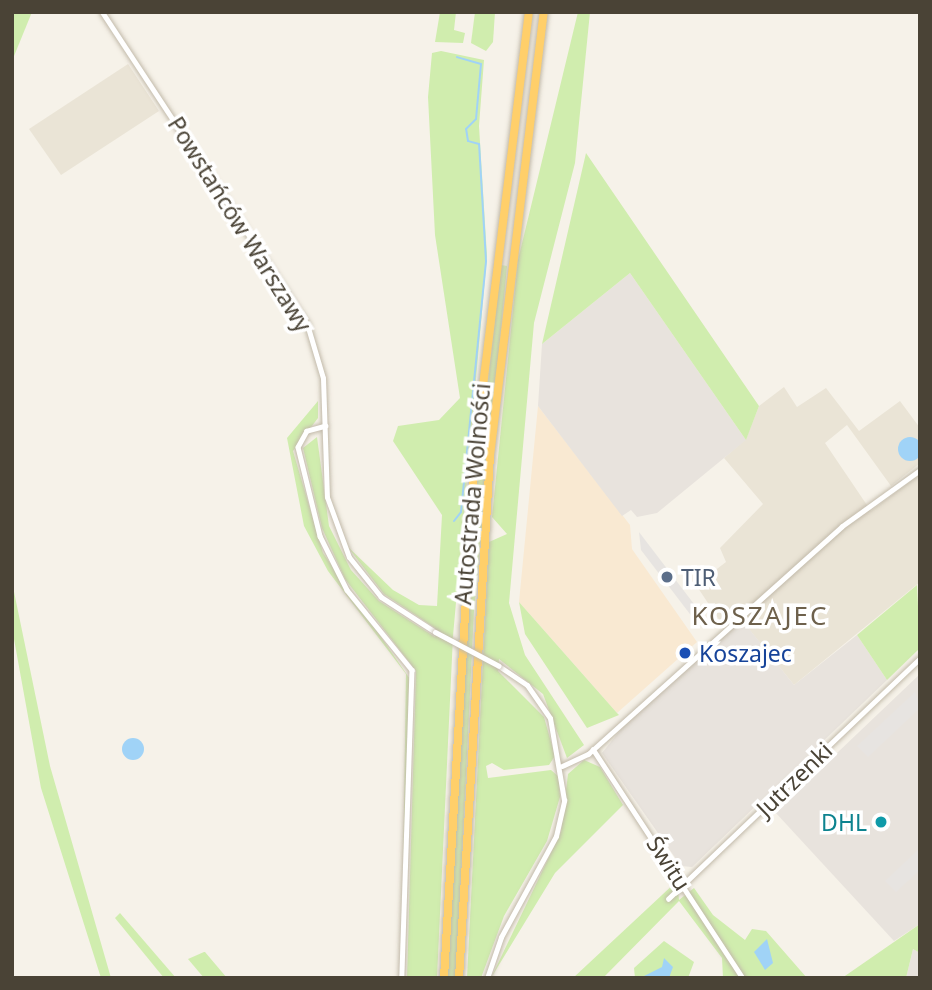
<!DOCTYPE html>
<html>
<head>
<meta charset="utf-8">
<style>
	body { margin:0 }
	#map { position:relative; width:932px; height:990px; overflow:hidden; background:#f6f2e9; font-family:"Noto Sans",sans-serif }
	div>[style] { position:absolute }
	.residential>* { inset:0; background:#eae4d6 }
	.commercial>* { inset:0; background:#f9e9d2 }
	.industrial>* { inset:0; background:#e8e3dd }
	.green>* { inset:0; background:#d0edae }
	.parking>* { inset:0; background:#e7e4e1 }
	.water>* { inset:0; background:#a0d3f7 }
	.round { border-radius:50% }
	.stream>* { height:2px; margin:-1px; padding:0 1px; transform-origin:1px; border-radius:1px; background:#a0d3f7 }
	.roads { filter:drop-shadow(0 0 2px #c2baaa) drop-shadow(0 0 2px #c2baaa) }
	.minor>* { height:4.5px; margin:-2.25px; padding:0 2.25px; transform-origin:2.25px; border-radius:2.25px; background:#fff }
	.tertiary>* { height:5px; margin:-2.5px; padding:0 2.5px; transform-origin:2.5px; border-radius:2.5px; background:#fff }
	.motorway>* { height:8px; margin:-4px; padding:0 4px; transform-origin:4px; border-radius:4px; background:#ffcf6a }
	.bridges { filter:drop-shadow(0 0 2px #c2baaa) drop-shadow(0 0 2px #c2baaa) }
	.tertiary-bridge>* { height:5px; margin:-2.5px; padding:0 2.5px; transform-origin:2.5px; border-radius:2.5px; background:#fff }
	.dots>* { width:19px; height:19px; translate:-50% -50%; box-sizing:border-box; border:4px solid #fff; border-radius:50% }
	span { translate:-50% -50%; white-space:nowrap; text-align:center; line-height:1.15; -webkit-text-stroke:7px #fff; paint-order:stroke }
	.street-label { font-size:23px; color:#4a4336 }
	.service-label { font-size:23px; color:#4e5e75 }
	.left { translate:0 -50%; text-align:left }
	.transit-label { font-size:23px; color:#164399 }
	.culture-label { font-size:23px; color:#0d838f }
	.right { translate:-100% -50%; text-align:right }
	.quarter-label { font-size:26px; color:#6e614c; letter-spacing:2px }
	.frame { position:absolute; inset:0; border:14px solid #4a4336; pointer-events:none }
</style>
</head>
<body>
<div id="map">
	<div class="residential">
		<i style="clip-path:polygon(128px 64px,159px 111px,61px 175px,29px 129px)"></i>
		<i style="clip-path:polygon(784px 387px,797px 407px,826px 388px,859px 431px,900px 401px,920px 428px,920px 463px,891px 486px,847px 425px,825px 443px,871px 511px,920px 474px,920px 582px,794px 685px,736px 613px,722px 624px,696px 585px,726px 562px,720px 548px,763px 504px,724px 458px,746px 439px,759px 406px)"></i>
	</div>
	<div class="commercial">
		<i style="clip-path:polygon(538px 406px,630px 525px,632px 549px,697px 642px,617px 713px,519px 602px)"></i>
	</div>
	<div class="industrial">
		<i style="clip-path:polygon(630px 273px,746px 440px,657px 513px,637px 517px,631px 510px,622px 516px,538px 406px,542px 344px)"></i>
		<i style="clip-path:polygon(742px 620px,794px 685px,857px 635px,887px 680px,692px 867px,681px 866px,602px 753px,631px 717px)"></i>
		<i style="clip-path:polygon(920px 674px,920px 924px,894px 941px,775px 812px)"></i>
		<i style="clip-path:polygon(913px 949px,920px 953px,920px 978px,906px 978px)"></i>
	</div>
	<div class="green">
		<i style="clip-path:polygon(12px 12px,32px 12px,12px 61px)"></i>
		<i style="clip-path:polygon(440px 12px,456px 12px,454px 30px,465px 33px,463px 43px,435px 42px)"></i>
		<i style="clip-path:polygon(475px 12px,495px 12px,493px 42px,486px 51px,471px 43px)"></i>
		<i style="clip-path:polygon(578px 12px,590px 12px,575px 163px,534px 323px,509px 603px,525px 655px,584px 745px,567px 758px,543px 694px,499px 659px,498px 671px,544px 717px,555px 756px,549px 765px,504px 770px,492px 763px,486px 766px,488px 778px,551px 770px,559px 777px,560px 797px,547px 841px,504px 916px,481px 978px,467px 978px,489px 542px,507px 534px,492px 517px,518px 260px)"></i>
		<i style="clip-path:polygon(441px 51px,484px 60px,479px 126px,487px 256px,453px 636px,437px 978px,407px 978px,416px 671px,345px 579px,322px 528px,303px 448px,317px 437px,329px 526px,351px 570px,379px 601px,435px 637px,435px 628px,384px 594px,347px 546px,393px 590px,419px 605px,437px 606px,442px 515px,393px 441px,398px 426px,439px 420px,460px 398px,435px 235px,428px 97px,432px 53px)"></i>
		<i style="clip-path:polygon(586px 153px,759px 406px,746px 440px,630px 273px,542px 344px)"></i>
		<i style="clip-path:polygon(501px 265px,507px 266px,474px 611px,456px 978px,447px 978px,469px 557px)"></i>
		<i style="clip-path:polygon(318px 401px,318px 418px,293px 451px,323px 553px,410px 679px,403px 877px,406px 674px,328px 571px,304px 526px,287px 438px)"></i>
		<i style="clip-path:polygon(12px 582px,50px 766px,111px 978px,101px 978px,41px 788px,12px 628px)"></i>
		<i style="clip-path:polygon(917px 585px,920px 648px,887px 680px,857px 635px)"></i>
		<i style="clip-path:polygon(519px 602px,617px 713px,619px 715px,587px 728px,525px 634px)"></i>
		<i style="clip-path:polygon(584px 760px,600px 767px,623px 805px,555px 873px,491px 978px,561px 832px,568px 774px)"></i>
		<i style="clip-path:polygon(677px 881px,679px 900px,694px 888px,713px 915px,745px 940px,752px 929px,766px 931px,807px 978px,723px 978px,722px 958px,679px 901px,603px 978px,573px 978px)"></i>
		<i style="clip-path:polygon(120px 913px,176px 978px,164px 978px,115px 918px)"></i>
		<i style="clip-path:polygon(920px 924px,920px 953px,913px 949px,906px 978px,842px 978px)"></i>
		<i style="clip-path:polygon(664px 941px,694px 962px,688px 978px,635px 978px,634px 968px)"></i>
		<i style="clip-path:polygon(204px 952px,205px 952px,227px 978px,204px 978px,188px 959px)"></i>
	</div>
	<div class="parking">
		<i style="clip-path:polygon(639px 532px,694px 604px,696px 622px,641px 550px)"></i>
		<i style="clip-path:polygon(915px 692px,920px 708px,868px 757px,857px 746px)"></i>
		<i style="clip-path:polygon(920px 848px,920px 870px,896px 892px,885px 881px)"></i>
	</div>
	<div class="water">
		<i class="round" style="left:898px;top:437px;width:24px;height:24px"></i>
		<i class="round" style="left:122px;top:738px;width:22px;height:22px"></i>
		<i style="clip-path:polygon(767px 939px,773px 963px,765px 970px,754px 952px)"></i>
		<i style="clip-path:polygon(664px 958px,673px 967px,669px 978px,640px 978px,662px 967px)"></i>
	</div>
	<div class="stream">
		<i style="left:454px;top:521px;width:11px;rotate:-52deg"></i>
		<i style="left:461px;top:512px;width:252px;rotate:-84.3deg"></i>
		<i style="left:486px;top:261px;width:117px;rotate:-93.4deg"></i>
		<i style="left:479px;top:144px;width:11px;rotate:-165deg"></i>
		<i style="left:468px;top:141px;width:12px;rotate:-99deg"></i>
		<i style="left:466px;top:129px;width:14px;rotate:-45deg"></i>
		<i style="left:476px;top:119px;width:55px;rotate:-84.8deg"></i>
		<i style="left:481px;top:64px;width:25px;rotate:-164deg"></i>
	</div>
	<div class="roads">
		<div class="minor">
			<i style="left:326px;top:426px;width:20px;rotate:165deg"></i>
			<i style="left:307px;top:431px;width:18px;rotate:119deg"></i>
			<i style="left:298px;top:447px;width:92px;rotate:76.1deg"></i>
			<i style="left:320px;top:536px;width:60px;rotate:63.4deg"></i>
			<i style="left:347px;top:590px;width:103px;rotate:50.9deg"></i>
			<i style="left:412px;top:670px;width:308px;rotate:91.9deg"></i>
			<i style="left:593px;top:749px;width:274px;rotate:56.8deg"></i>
			<i style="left:668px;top:899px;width:349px;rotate:-43.7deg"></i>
		</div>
		<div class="tertiary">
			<i style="left:102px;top:12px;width:373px;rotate:56.7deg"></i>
			<i style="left:307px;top:324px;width:56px;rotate:73.5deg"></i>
			<i style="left:323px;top:378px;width:119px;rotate:88.1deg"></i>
			<i style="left:327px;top:497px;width:64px;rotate:69.9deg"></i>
			<i style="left:349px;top:557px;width:51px;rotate:51.3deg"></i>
			<i style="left:381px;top:597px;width:64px;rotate:32.9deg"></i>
			<i style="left:562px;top:766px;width:29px;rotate:-25deg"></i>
			<i style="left:588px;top:754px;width:341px;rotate:-41.9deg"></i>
			<i style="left:842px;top:526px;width:96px;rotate:-35.7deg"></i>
			<i style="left:487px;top:978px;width:43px;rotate:-71.1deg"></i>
			<i style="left:501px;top:937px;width:115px;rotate:-61.4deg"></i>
			<i style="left:556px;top:836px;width:37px;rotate:-77deg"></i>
			<i style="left:564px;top:800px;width:83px;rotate:-99.7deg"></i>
			<i style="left:550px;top:718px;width:40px;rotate:-124.9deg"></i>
			<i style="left:527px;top:685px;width:34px;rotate:-146deg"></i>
		</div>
		<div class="motorway">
			<i style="left:444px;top:978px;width:520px;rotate:-86.69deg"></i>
			<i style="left:474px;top:459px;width:450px;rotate:-83deg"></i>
			<i style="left:459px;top:978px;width:523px;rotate:-86.6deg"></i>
			<i style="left:490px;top:456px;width:447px;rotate:-83.1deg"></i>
		</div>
	</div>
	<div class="bridges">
		<div class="tertiary-bridge">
			<i style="left:435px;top:632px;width:72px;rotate:28deg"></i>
		</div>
	</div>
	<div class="dots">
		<i style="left:667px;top:577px;background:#5c6f8a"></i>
		<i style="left:685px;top:653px;background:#1a4fb4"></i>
		<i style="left:881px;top:822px;background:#0f9aa8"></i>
	</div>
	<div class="street-label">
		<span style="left:240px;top:224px;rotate:58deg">Powstańców Warszawy</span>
		<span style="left:472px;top:494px;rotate:-85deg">Autostrada Wolności</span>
		<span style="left:794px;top:779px;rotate:-44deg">Jutrzenki</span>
		<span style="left:669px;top:863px;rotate:57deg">Świtu</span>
	</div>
	<div class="service-label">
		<span class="left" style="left:681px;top:577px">TIR</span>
	</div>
	<div class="transit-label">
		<span class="left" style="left:699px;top:653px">Koszajec</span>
	</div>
	<div class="culture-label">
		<span class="right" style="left:867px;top:822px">DHL</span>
	</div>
	<div class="quarter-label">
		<span style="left:760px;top:616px">KOSZAJEC</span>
	</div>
	<div class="frame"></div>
</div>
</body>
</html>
